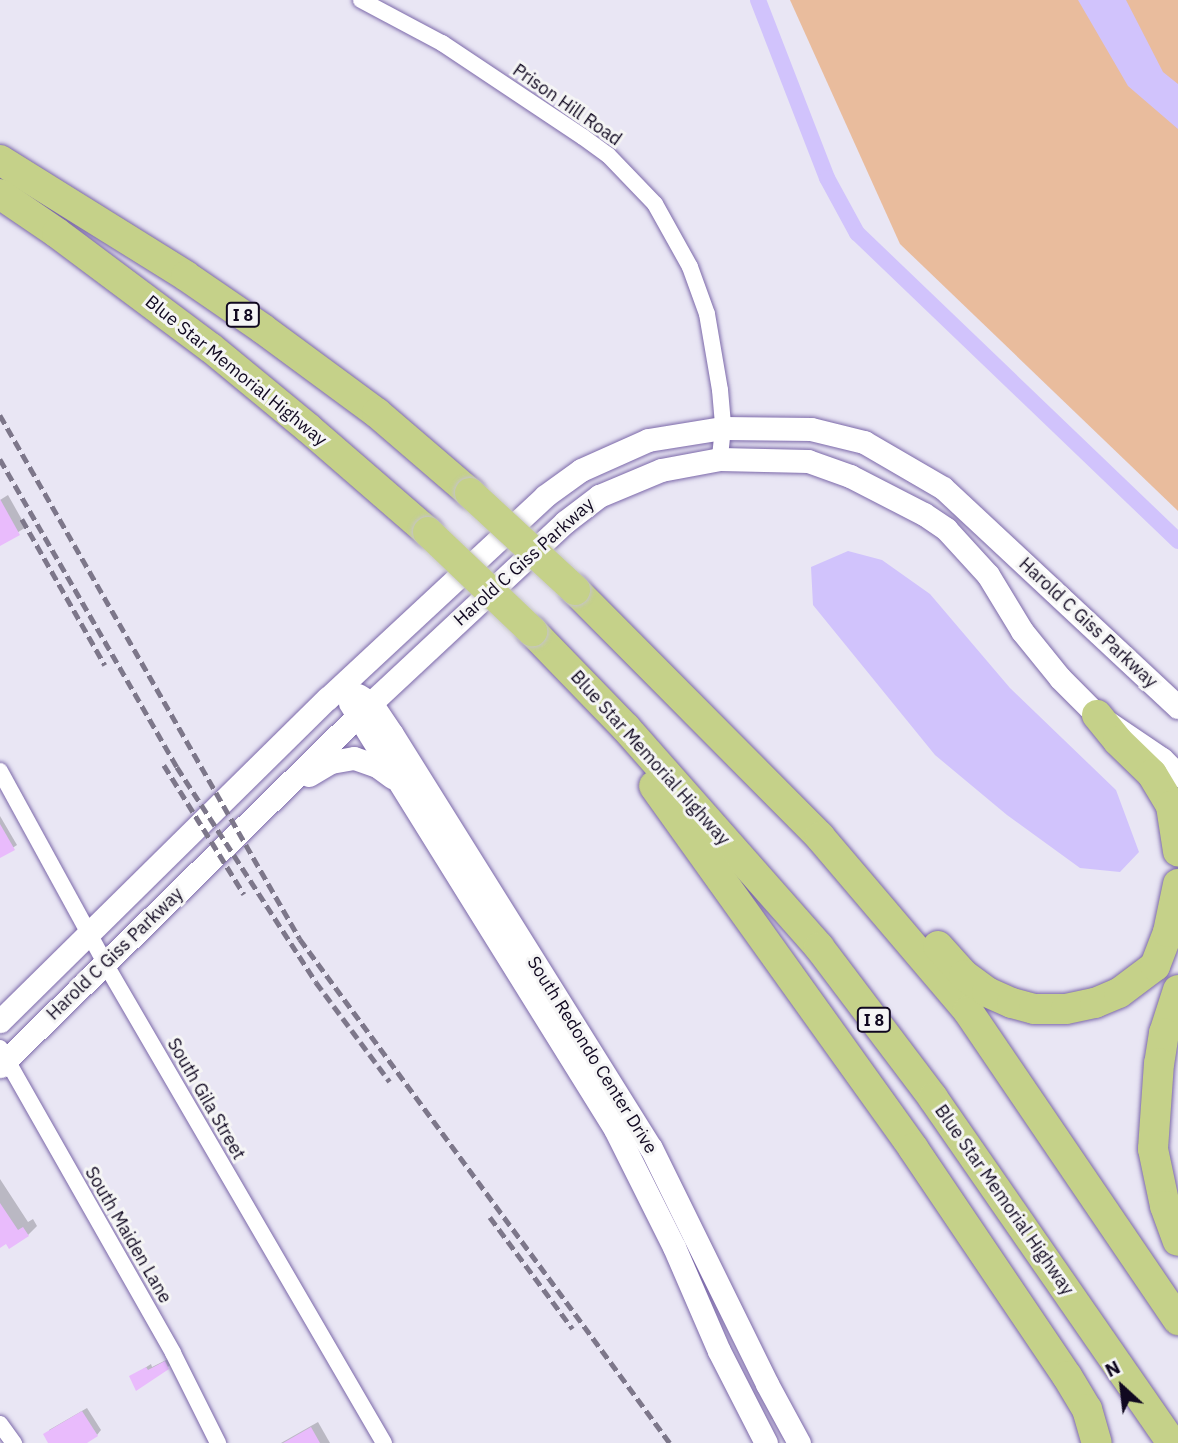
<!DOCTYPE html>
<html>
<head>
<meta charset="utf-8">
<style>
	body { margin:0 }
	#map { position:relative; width:1178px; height:1443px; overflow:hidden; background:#e9e6f4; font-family:"IBM Plex Sans",sans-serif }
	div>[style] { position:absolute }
	.green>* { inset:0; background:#e9bc9d }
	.water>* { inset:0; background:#d1c3fc }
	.shadow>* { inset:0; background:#0003 }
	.canal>* { height:16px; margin:-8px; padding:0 8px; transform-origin:8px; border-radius:8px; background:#d1c3fc }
	.building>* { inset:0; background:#e9bbfc }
	.roads { filter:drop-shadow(0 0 2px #7b68a9) drop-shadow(0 0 2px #7b68a9) }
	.minor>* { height:16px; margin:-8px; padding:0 8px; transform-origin:8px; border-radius:8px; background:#fff }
	.secondary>* { height:23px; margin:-11.5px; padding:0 11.5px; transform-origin:11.5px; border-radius:11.5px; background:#fff }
	.motorway>* { height:30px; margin:-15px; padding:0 15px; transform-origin:15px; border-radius:15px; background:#c5d189 }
	.rail>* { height:4.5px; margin-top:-2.25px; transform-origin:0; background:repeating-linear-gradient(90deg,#7d778a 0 10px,transparent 0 15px) }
	.bridges { filter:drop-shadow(0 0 2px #c6c4c9) drop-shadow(0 0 2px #c6c4c9) }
	.motorway-bridge>* { height:30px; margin:-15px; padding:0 15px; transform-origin:15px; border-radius:15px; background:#c5d189 }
	span { translate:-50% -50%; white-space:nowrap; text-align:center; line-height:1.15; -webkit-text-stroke:6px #f5f5f5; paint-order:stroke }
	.shield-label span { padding:2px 5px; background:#f5f5f5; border:2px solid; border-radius:5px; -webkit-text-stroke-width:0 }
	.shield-label { font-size:16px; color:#100820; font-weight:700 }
	.street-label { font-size:18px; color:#100820 }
	.north { position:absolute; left:1087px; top:1352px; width:70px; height:70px; -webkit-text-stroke:5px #f5f5f5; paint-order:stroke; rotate:333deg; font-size:19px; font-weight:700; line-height:28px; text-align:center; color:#100820 }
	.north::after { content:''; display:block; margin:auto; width:24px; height:32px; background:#100820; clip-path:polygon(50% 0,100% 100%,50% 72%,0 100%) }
</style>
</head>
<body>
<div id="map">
	<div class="green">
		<i style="clip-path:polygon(790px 0,1178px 0,1178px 511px,900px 244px)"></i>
	</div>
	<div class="water">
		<i style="clip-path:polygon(1078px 0,1126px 0,1163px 72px,1178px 84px,1178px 129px,1128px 86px)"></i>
		<i style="clip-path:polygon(848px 551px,882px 560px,930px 594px,1010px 688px,1116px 790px,1139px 852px,1120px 872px,1080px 868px,1007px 815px,935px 755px,813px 605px,811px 567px)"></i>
	</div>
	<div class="shadow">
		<i style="clip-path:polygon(8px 495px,26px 527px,0 544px,0 500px)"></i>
		<i style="clip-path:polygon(0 816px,17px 845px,0 856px)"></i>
		<i style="clip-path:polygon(0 1179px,28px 1222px,33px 1219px,37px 1226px,28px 1235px,0 1246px)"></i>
		<i style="clip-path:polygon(170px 1358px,172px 1363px,168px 1367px,131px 1377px,151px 1364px,152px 1367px)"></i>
		<i style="clip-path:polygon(87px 1408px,101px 1430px,97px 1435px,84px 1443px,51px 1443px,49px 1430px)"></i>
		<i style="clip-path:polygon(318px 1422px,330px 1443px,281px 1443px)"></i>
	</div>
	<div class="canal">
		<i style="left:758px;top:0;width:191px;rotate:68.8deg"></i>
		<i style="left:827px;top:178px;width:63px;rotate:61.4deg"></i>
		<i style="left:857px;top:233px;width:445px;rotate:43.8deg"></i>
	</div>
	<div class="building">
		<i style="clip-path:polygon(0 499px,20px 535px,0 546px)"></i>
		<i style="clip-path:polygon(0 824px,15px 850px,0 858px)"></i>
		<i style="clip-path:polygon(0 1203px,18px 1230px,23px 1227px,29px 1236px,9px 1249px,6px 1244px,0 1248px)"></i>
		<i style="clip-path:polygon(165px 1361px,169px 1369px,136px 1391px,129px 1376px,146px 1367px,148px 1370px)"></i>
		<i style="clip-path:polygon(82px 1411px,98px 1436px,87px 1443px,48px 1443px,43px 1434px)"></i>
		<i style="clip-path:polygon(311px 1427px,320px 1443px,283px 1443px)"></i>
	</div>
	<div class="roads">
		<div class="minor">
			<i style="left:361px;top:0;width:92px;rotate:28deg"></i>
			<i style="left:442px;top:43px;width:169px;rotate:33.7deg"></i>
			<i style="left:583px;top:137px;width:31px;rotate:36deg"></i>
			<i style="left:608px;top:155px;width:68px;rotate:46.2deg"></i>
			<i style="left:655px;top:204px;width:72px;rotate:60.9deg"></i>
			<i style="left:690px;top:267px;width:50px;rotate:70.1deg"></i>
			<i style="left:707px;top:314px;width:77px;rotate:80.3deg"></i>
			<i style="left:720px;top:390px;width:38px;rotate:85deg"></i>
			<i style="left:723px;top:428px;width:31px;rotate:96deg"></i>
			<i style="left:0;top:771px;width:221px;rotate:61.3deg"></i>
			<i style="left:106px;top:965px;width:553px;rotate:59.82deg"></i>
			<i style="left:0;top:1048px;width:351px;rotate:60.4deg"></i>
			<i style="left:173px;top:1353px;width:101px;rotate:63.4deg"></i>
			<i style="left:0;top:1424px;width:24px;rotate:54deg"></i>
		</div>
		<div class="secondary">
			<i style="left:358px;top:695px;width:15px;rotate:32deg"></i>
			<i style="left:371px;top:703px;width:37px;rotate:56deg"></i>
			<i style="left:392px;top:734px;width:488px;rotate:58deg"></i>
			<i style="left:651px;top:1148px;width:263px;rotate:63.8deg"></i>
			<i style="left:767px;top:1384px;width:67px;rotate:61.5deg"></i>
			<i style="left:350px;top:703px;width:502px;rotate:58.12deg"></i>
			<i style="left:615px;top:1129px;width:132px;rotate:63.4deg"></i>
			<i style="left:674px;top:1247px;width:113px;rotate:66.6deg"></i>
			<i style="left:719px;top:1351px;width:103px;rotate:62.9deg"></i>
			<i style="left:309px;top:775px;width:26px;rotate:-31deg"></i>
			<i style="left:331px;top:762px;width:23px;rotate:-10deg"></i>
			<i style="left:354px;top:758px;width:24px;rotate:19deg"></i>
			<i style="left:377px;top:766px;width:19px;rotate:36deg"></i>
			<i style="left:0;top:1021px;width:460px;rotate:-44.6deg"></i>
			<i style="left:328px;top:698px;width:296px;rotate:-42.9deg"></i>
			<i style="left:545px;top:496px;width:44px;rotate:-35.8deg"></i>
			<i style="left:581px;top:470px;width:73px;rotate:-24.1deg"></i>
			<i style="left:648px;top:440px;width:76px;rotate:-9.1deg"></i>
			<i style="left:723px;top:428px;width:88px;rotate:0.7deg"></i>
			<i style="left:811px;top:429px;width:55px;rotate:13.8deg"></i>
			<i style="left:864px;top:442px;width:91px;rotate:30.2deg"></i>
			<i style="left:943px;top:488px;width:321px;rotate:43deg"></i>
			<i style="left:0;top:1066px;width:519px;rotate:-44.38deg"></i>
			<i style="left:371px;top:703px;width:265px;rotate:-43deg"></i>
			<i style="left:565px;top:522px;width:43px;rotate:-37.4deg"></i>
			<i style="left:599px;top:496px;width:67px;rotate:-22.8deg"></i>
			<i style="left:661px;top:470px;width:60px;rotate:-10.6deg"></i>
			<i style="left:720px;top:459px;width:88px;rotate:1.3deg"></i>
			<i style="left:808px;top:461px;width:45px;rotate:19.7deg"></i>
			<i style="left:850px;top:476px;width:83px;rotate:27.2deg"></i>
			<i style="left:924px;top:514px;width:27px;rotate:34deg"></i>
			<i style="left:946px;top:529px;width:62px;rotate:47.6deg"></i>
			<i style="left:988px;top:575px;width:66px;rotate:58.7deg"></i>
			<i style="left:1022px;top:631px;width:60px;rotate:51deg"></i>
			<i style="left:1060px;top:678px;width:52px;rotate:45deg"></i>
			<i style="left:1097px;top:715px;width:78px;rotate:34.1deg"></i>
			<i style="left:1162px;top:759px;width:23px;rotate:45deg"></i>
		</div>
		<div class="motorway">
			<i style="left:0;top:160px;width:219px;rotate:31.9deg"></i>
			<i style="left:186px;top:276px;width:93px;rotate:34.5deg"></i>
			<i style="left:263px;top:329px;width:142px;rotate:36.4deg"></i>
			<i style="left:377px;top:413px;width:123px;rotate:40.7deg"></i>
			<i style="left:0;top:194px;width:69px;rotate:34.4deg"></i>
			<i style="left:57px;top:233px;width:192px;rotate:36.8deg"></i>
			<i style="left:211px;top:348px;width:126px;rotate:39.5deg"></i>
			<i style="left:308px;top:428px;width:159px;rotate:40.9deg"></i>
			<i style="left:575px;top:590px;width:348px;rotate:45.2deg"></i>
			<i style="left:820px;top:837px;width:228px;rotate:49.6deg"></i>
			<i style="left:968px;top:1011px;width:374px;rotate:55.8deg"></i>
			<i style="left:532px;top:631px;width:135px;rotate:45.9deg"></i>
			<i style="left:626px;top:728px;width:292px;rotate:48.6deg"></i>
			<i style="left:819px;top:947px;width:189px;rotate:52.9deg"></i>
			<i style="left:933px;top:1098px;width:420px;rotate:55.3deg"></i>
			<i style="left:1097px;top:715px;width:33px;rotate:51deg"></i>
			<i style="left:1118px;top:741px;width:47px;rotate:44.1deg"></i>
			<i style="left:1152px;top:774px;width:37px;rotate:59deg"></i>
			<i style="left:1171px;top:806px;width:46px;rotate:81.2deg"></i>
			<i style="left:654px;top:786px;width:445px;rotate:54.4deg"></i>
			<i style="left:913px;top:1148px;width:275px;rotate:56deg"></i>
			<i style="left:1067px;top:1376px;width:39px;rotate:59deg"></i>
			<i style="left:1087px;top:1409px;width:35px;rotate:74deg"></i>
			<i style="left:938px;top:946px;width:39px;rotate:48deg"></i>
			<i style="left:964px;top:975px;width:29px;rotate:36deg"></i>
			<i style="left:987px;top:992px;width:27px;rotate:24deg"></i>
			<i style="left:1012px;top:1003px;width:23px;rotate:15deg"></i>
			<i style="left:1034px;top:1009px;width:32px"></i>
			<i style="left:1066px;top:1009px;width:30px;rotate:-12deg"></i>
			<i style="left:1095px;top:1003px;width:26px;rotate:-23deg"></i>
			<i style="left:1119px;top:993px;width:45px;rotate:-36.9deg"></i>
			<i style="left:1155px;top:966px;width:36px;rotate:-69deg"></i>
			<i style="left:1168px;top:932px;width:49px;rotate:-78.2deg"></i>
			<i style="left:1178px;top:990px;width:45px;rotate:108deg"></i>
			<i style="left:1164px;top:1033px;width:30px;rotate:99deg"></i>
			<i style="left:1159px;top:1063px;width:86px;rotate:94deg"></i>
			<i style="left:1153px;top:1149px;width:58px;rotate:78.1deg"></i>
			<i style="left:1165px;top:1206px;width:37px;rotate:70deg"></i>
		</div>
	</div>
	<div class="rail">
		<i style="left:0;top:415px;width:604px;rotate:60.21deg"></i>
		<i style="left:300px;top:939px;width:625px;rotate:53.72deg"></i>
		<i style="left:0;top:459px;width:355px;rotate:60.1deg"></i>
		<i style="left:177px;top:767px;width:256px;rotate:57.1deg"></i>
		<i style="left:316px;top:982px;width:124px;rotate:53.5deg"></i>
		<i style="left:22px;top:519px;width:168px;rotate:60.4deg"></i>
		<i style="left:164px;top:765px;width:152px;rotate:58.2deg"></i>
		<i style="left:490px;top:1217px;width:139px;rotate:53.5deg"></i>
	</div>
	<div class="bridges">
		<div class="motorway-bridge">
			<i style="left:470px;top:493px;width:143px;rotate:42.7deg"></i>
			<i style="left:428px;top:532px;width:144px;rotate:43.6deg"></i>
		</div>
	</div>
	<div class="shield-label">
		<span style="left:243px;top:315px">I 8</span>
		<span style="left:874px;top:1020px">I 8</span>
	</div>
	<div class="street-label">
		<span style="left:567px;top:105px;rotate:35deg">Prison Hill Road</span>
		<span style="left:236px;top:371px;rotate:39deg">Blue Star Memorial Highway</span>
		<span style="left:524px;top:562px;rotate:-42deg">Harold C Giss Parkway</span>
		<span style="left:1088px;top:623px;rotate:43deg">Harold C Giss Parkway</span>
		<span style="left:650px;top:758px;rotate:48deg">Blue Star Memorial Highway</span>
		<span style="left:115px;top:954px;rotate:-44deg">Harold C Giss Parkway</span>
		<span style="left:592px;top:1055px;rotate:58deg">South Redondo Center Drive</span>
		<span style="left:206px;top:1099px;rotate:60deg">South Gila Street</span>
		<span style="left:1004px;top:1200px;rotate:55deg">Blue Star Memorial Highway</span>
		<span style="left:128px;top:1235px;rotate:60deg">South Maiden Lane</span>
	</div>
	<div class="north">N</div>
</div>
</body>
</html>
